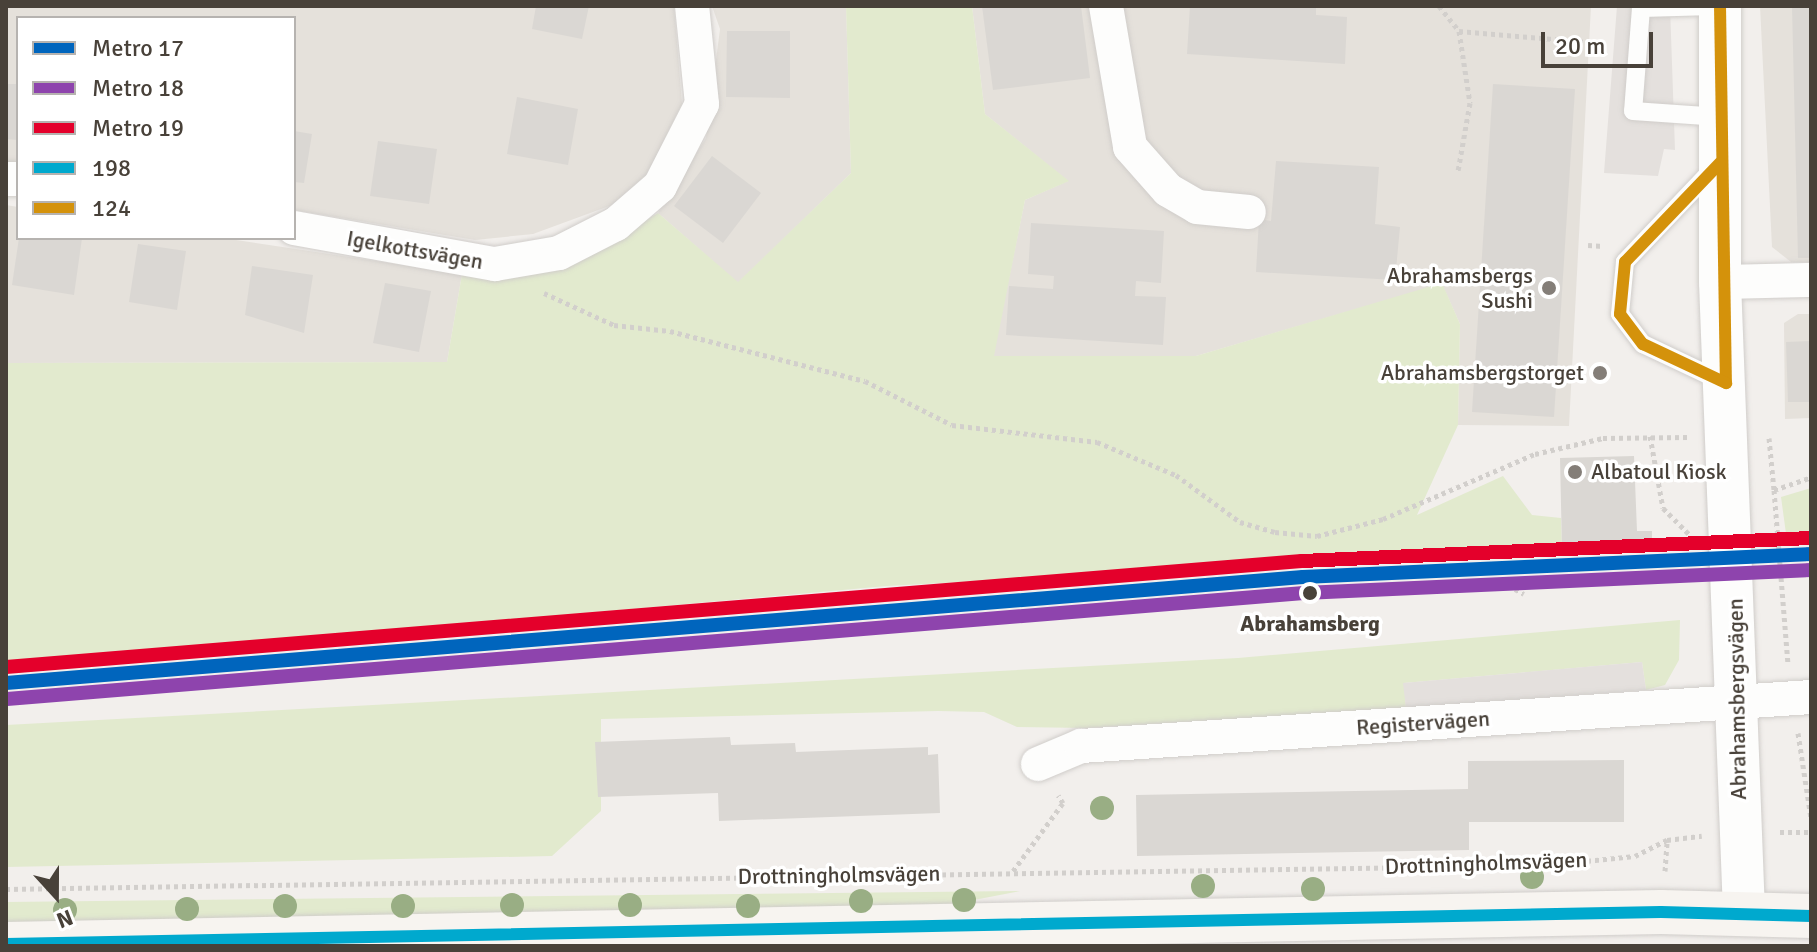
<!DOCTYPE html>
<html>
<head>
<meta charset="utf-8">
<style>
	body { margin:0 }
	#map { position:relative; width:1817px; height:952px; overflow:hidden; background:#f2efec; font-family:Signika,sans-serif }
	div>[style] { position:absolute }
	.residential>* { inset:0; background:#e5e1db }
	.green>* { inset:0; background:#e2eace }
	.parking>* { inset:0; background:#e4e0dd }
	.building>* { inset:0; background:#dad7d3 }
	.path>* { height:5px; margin-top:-2.5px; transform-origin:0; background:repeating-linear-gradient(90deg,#d2cfcc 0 4px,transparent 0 8px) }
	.roads { filter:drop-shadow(0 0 2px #d0cdca) drop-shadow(0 0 2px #d0cdca) }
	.service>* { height:18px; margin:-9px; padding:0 9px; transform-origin:9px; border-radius:9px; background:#fdfdfc }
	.minor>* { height:34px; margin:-17px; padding:0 17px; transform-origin:17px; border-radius:17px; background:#fdfdfc }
	.tertiary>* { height:42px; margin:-21px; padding:0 21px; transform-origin:21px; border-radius:21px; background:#fdfdfc }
	.secondary>* { height:44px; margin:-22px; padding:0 22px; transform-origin:22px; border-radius:22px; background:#f7f4f0 }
	.bus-1>* { height:12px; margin:-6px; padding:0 6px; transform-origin:6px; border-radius:6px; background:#00a9ce }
	.bus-2>* { height:12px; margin:-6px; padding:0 6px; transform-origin:6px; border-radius:6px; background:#d4920b }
	.metro-1>* { height:14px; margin:-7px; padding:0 7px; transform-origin:7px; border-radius:7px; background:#0065bd }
	.metro-2>* { height:14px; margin:-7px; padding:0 7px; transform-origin:7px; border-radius:7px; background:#8e44ad }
	.metro-3>* { height:14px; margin:-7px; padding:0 7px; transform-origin:7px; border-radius:7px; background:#e4002b }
	.trees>* { width:24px; height:24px; margin:-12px; border-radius:50%; background:#99ae84 }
	.dots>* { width:22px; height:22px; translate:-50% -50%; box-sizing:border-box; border:4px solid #fff; border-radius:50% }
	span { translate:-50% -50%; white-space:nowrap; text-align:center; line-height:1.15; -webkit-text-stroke:7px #fff; paint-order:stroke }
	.street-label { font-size:22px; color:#484139 }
	.poi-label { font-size:22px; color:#484139 }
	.right { translate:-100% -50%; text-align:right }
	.left { translate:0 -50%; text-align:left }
	.stop-label { font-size:22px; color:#484139; font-weight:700 }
	.frame { position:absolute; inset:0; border:8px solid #484139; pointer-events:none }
	.legend { position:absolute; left:16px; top:16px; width:280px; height:224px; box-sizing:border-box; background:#fff; border:2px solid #b6b3b0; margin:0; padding:10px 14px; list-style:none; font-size:24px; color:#484139 }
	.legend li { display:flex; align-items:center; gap:16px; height:40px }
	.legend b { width:40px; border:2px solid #b6b3b0 }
	.north { position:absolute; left:16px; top:856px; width:80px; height:80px; -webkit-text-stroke:6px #fff; paint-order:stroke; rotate:159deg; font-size:22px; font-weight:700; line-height:32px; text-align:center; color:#484139 }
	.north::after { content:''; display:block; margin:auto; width:28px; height:36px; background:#484139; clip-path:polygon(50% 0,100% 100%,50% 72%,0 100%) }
	.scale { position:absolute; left:1541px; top:32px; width:112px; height:36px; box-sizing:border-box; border:4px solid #484139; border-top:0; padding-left:10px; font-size:24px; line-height:28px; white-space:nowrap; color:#484139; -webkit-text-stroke:6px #fff; paint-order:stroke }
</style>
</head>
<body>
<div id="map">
	<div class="residential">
		<i style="clip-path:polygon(6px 6px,674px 6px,682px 104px,647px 174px,612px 205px,533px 234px,475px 240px,294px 210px,294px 18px,18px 18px,18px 163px,6px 163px)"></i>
		<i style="clip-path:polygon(712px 6px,846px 6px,851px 173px,738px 283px,658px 213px,706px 138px,720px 29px)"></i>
		<i style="clip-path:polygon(972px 6px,1591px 6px,1569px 426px,1458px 425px,1460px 324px,1442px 284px,1196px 356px,993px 356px,1025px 200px,1068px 181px,985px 114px)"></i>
		<i style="clip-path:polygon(1760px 6px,1811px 6px,1811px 262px,1791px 262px,1772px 247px)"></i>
		<i style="clip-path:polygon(6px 205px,18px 207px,18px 238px,223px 238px,462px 274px,447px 362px,6px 363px)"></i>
		<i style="clip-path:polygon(1798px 314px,1811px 314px,1811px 418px,1785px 419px,1784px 323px)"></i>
	</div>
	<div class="green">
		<i style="clip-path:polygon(846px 6px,972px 6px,985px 114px,1069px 181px,1025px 200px,994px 356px,1196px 356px,1442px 283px,1460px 324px,1458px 425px,1417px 515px,1503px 476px,1532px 515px,1561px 518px,1562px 550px,887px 586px,6px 665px,6px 363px,447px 362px,462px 274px,563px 270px,658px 213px,738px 282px,851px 173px)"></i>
		<i style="clip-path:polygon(1811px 488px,1811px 540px,1787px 541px,1781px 497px)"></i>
		<i style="clip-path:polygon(1680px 620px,1679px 660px,1665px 685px,1646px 690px,1642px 662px,1404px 683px,1406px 708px,1086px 728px,1017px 727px,984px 712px,938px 711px,601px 719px,601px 811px,552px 856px,6px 867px,6px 725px,1238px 658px)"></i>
		<i style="clip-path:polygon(1020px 891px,932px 908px,6px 923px,6px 902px)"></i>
	</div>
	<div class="parking">
		<i style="clip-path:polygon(1617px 6px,1670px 6px,1675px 150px,1664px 149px,1658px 176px,1604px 173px)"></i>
		<i style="clip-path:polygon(1642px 662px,1646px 690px,1406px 708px,1403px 683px)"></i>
	</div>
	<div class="building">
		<i style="clip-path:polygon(536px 6px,589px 6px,582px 39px,532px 29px)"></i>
		<i style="clip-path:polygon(982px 6px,1081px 6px,1090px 78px,993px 90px)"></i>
		<i style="clip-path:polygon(1190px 6px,1316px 6px,1316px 15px,1347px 17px,1345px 64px,1187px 54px)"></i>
		<i style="clip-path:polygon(1792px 6px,1811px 6px,1811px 258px,1798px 258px)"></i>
		<i style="clip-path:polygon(727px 31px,790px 31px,790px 98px,726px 97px)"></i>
		<i style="clip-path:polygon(6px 84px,18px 84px,18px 140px,6px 139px)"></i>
		<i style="clip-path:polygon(1493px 84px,1575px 89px,1554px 417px,1472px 412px)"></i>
		<i style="clip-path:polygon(517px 97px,578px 109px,568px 165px,507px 154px)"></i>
		<i style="clip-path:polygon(294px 131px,312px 134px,304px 183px,294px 182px)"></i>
		<i style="clip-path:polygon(378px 141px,437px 149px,429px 204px,370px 196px)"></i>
		<i style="clip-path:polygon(712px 156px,761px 193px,723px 243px,674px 206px)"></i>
		<i style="clip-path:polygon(1276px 161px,1379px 167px,1375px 224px,1400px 227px,1395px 280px,1256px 272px,1259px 219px,1271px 221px)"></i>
		<i style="clip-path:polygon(1031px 223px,1164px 231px,1161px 283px,1136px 281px,1135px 296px,1166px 297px,1163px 345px,1006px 335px,1009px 286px,1053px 289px,1054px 276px,1028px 274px)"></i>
		<i style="clip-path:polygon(19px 238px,82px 238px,74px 295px,12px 285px)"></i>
		<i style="clip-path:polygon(138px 244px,186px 251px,177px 310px,129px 302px)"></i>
		<i style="clip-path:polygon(252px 266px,313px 275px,304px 333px,245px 315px)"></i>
		<i style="clip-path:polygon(385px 283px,431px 291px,419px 352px,373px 343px)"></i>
		<i style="clip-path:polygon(1811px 341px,1811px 402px,1788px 402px,1786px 342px)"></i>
		<i style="clip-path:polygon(1634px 456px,1637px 531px,1652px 531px,1652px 547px,1562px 550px,1560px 458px)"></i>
		<i style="clip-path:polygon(730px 737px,731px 745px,795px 743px,796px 752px,928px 747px,928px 755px,938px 754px,940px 813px,719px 821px,718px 793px,598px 797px,595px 742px)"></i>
		<i style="clip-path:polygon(1624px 760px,1624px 822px,1469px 822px,1469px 850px,1137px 856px,1136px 795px,1468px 789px,1468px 761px)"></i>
	</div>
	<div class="path">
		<i style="left:1439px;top:6px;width:32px;rotate:51deg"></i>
		<i style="left:1459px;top:31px;width:73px;rotate:81.3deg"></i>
		<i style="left:1470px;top:103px;width:69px;rotate:100deg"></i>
		<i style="left:1459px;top:31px;width:141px;rotate:4.9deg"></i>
		<i style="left:1588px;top:245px;width:15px;rotate:4deg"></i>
		<i style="left:544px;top:293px;width:77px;rotate:24.6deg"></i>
		<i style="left:614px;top:325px;width:56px;rotate:6.1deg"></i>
		<i style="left:670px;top:331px;width:201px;rotate:14.4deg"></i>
		<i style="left:865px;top:381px;width:97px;rotate:26.8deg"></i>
		<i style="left:952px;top:425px;width:146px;rotate:6.7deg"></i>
		<i style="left:1097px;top:442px;width:86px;rotate:22.7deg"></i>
		<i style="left:1176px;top:475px;width:79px;rotate:36.3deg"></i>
		<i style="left:1240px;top:522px;width:36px;rotate:16deg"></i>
		<i style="left:1275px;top:532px;width:42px;rotate:5.4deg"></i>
		<i style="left:1317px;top:536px;width:68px;rotate:-14.4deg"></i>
		<i style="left:1383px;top:519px;width:165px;rotate:-23.2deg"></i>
		<i style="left:1535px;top:454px;width:70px;rotate:-13.2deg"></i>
		<i style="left:1603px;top:438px;width:85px;rotate:-0.7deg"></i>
		<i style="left:1650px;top:436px;width:73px;rotate:79.8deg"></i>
		<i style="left:1663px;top:508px;width:37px;rotate:45deg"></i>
		<i style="left:1769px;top:438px;width:52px;rotate:84.5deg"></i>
		<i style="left:1774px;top:490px;width:39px;rotate:-19deg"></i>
		<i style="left:1774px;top:490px;width:175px;rotate:85.4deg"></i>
		<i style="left:1515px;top:589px;width:10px;rotate:29deg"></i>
		<i style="left:1798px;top:733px;width:86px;rotate:81.3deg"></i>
		<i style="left:1780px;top:832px;width:31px"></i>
		<i style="left:1013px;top:871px;width:84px;rotate:-53.7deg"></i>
		<i style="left:1063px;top:803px;width:9px;rotate:-122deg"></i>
		<i style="left:1665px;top:871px;width:30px;rotate:-86deg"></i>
		<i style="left:6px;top:889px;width:1541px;rotate:-0.89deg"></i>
		<i style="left:1547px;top:865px;width:88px;rotate:-5.8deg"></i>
		<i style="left:1635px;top:856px;width:36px;rotate:-27deg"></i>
		<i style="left:1667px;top:840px;width:35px;rotate:-7deg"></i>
	</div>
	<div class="roads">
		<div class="service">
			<i style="left:1713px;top:6px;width:72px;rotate:178.4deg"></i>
			<i style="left:1641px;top:8px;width:103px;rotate:94.4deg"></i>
			<i style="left:1633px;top:111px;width:87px;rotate:3.9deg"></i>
			<i style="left:1715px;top:167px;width:131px;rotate:133.5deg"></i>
			<i style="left:1625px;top:262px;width:52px;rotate:95.5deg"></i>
			<i style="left:1620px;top:314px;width:38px;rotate:53deg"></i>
			<i style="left:1643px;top:344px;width:89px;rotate:25.4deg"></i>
		</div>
		<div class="minor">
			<i style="left:1106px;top:6px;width:143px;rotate:80.3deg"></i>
			<i style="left:1130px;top:147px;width:57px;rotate:48.5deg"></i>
			<i style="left:1168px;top:190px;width:34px;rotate:30deg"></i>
			<i style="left:1197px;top:207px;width:52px;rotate:5.5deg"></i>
			<i style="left:6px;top:179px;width:12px"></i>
			<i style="left:294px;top:228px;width:204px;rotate:10.2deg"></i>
			<i style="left:495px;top:264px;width:65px;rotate:-9.8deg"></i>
			<i style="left:559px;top:253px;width:64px;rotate:-27deg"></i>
			<i style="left:616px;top:224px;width:58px;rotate:-40.8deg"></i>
			<i style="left:660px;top:186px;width:92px;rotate:-62.9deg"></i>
			<i style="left:702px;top:104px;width:99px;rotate:-95.8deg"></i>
			<i style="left:1720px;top:282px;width:91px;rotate:-1.3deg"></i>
			<i style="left:1038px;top:764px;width:47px;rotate:-22.7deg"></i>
			<i style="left:1081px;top:746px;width:732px;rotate:-3.84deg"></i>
		</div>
		<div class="tertiary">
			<i style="left:1720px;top:6px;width:276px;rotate:90deg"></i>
			<i style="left:1720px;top:282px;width:631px;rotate:87.82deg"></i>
		</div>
		<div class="secondary">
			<i style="left:6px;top:944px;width:1655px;rotate:-1.11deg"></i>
			<i style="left:1661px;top:912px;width:150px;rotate:1.5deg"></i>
		</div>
	</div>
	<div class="bus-1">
		<i style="left:6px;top:944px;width:1655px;rotate:-1.11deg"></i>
		<i style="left:1661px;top:912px;width:150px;rotate:1.5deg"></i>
	</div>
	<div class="bus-2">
		<i style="left:1720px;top:6px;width:377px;rotate:89.1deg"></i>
		<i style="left:1720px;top:163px;width:137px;rotate:133.8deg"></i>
		<i style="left:1625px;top:262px;width:52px;rotate:95.5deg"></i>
		<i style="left:1620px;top:314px;width:38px;rotate:53deg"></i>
		<i style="left:1643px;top:344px;width:92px;rotate:25.2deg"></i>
	</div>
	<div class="metro-1">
		<i style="left:6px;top:683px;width:1301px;rotate:-4.67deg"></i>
		<i style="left:1303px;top:577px;width:509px;rotate:-2.59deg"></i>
	</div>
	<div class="metro-2">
		<i style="left:7px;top:699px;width:1301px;rotate:-4.67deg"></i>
		<i style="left:1304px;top:593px;width:508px;rotate:-2.6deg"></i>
	</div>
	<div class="metro-3">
		<i style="left:6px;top:667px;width:1300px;rotate:-4.68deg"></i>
		<i style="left:1302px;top:561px;width:509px;rotate:-2.59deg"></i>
	</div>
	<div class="trees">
		<i style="left:1102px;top:808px"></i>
		<i style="left:1532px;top:877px"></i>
		<i style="left:1203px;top:886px"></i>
		<i style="left:1313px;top:889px"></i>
		<i style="left:964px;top:900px"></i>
		<i style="left:861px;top:901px"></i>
		<i style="left:512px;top:905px"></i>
		<i style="left:630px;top:905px"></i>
		<i style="left:285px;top:906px"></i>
		<i style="left:403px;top:906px"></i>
		<i style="left:748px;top:906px"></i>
		<i style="left:187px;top:909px"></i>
		<i style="left:65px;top:910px"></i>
	</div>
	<div class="dots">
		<i style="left:1549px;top:288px;background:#847e78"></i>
		<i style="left:1600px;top:373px;background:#847e78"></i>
		<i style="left:1575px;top:472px;background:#847e78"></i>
		<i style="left:1310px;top:593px;background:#484139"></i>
	</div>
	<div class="street-label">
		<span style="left:415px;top:250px;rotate:10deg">Igelkottsvägen</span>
		<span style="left:1737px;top:699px;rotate:-91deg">Abrahamsbergsvägen</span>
		<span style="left:1423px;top:723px;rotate:-4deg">Registervägen</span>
		<span style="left:1486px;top:863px;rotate:-2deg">Drottningholmsvägen</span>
		<span style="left:839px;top:875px;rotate:-1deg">Drottningholmsvägen</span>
	</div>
	<div class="poi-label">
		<span class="right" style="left:1533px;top:288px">Abrahamsbergs<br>Sushi</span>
		<span class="right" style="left:1584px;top:373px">Abrahamsbergstorget</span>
		<span class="left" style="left:1591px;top:472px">Albatoul Kiosk</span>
	</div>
	<div class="stop-label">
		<span style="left:1310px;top:624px">Abrahamsberg</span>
	</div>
	<div class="frame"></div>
	<ul class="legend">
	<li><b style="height:10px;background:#0065bd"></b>Metro 17</li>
	<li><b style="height:10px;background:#8e44ad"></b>Metro 18</li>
	<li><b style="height:10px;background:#e4002b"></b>Metro 19</li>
	<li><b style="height:10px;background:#00a9ce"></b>198</li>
	<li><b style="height:10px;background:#d4920b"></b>124</li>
	</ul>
	<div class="north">N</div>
	<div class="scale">20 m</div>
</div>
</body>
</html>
